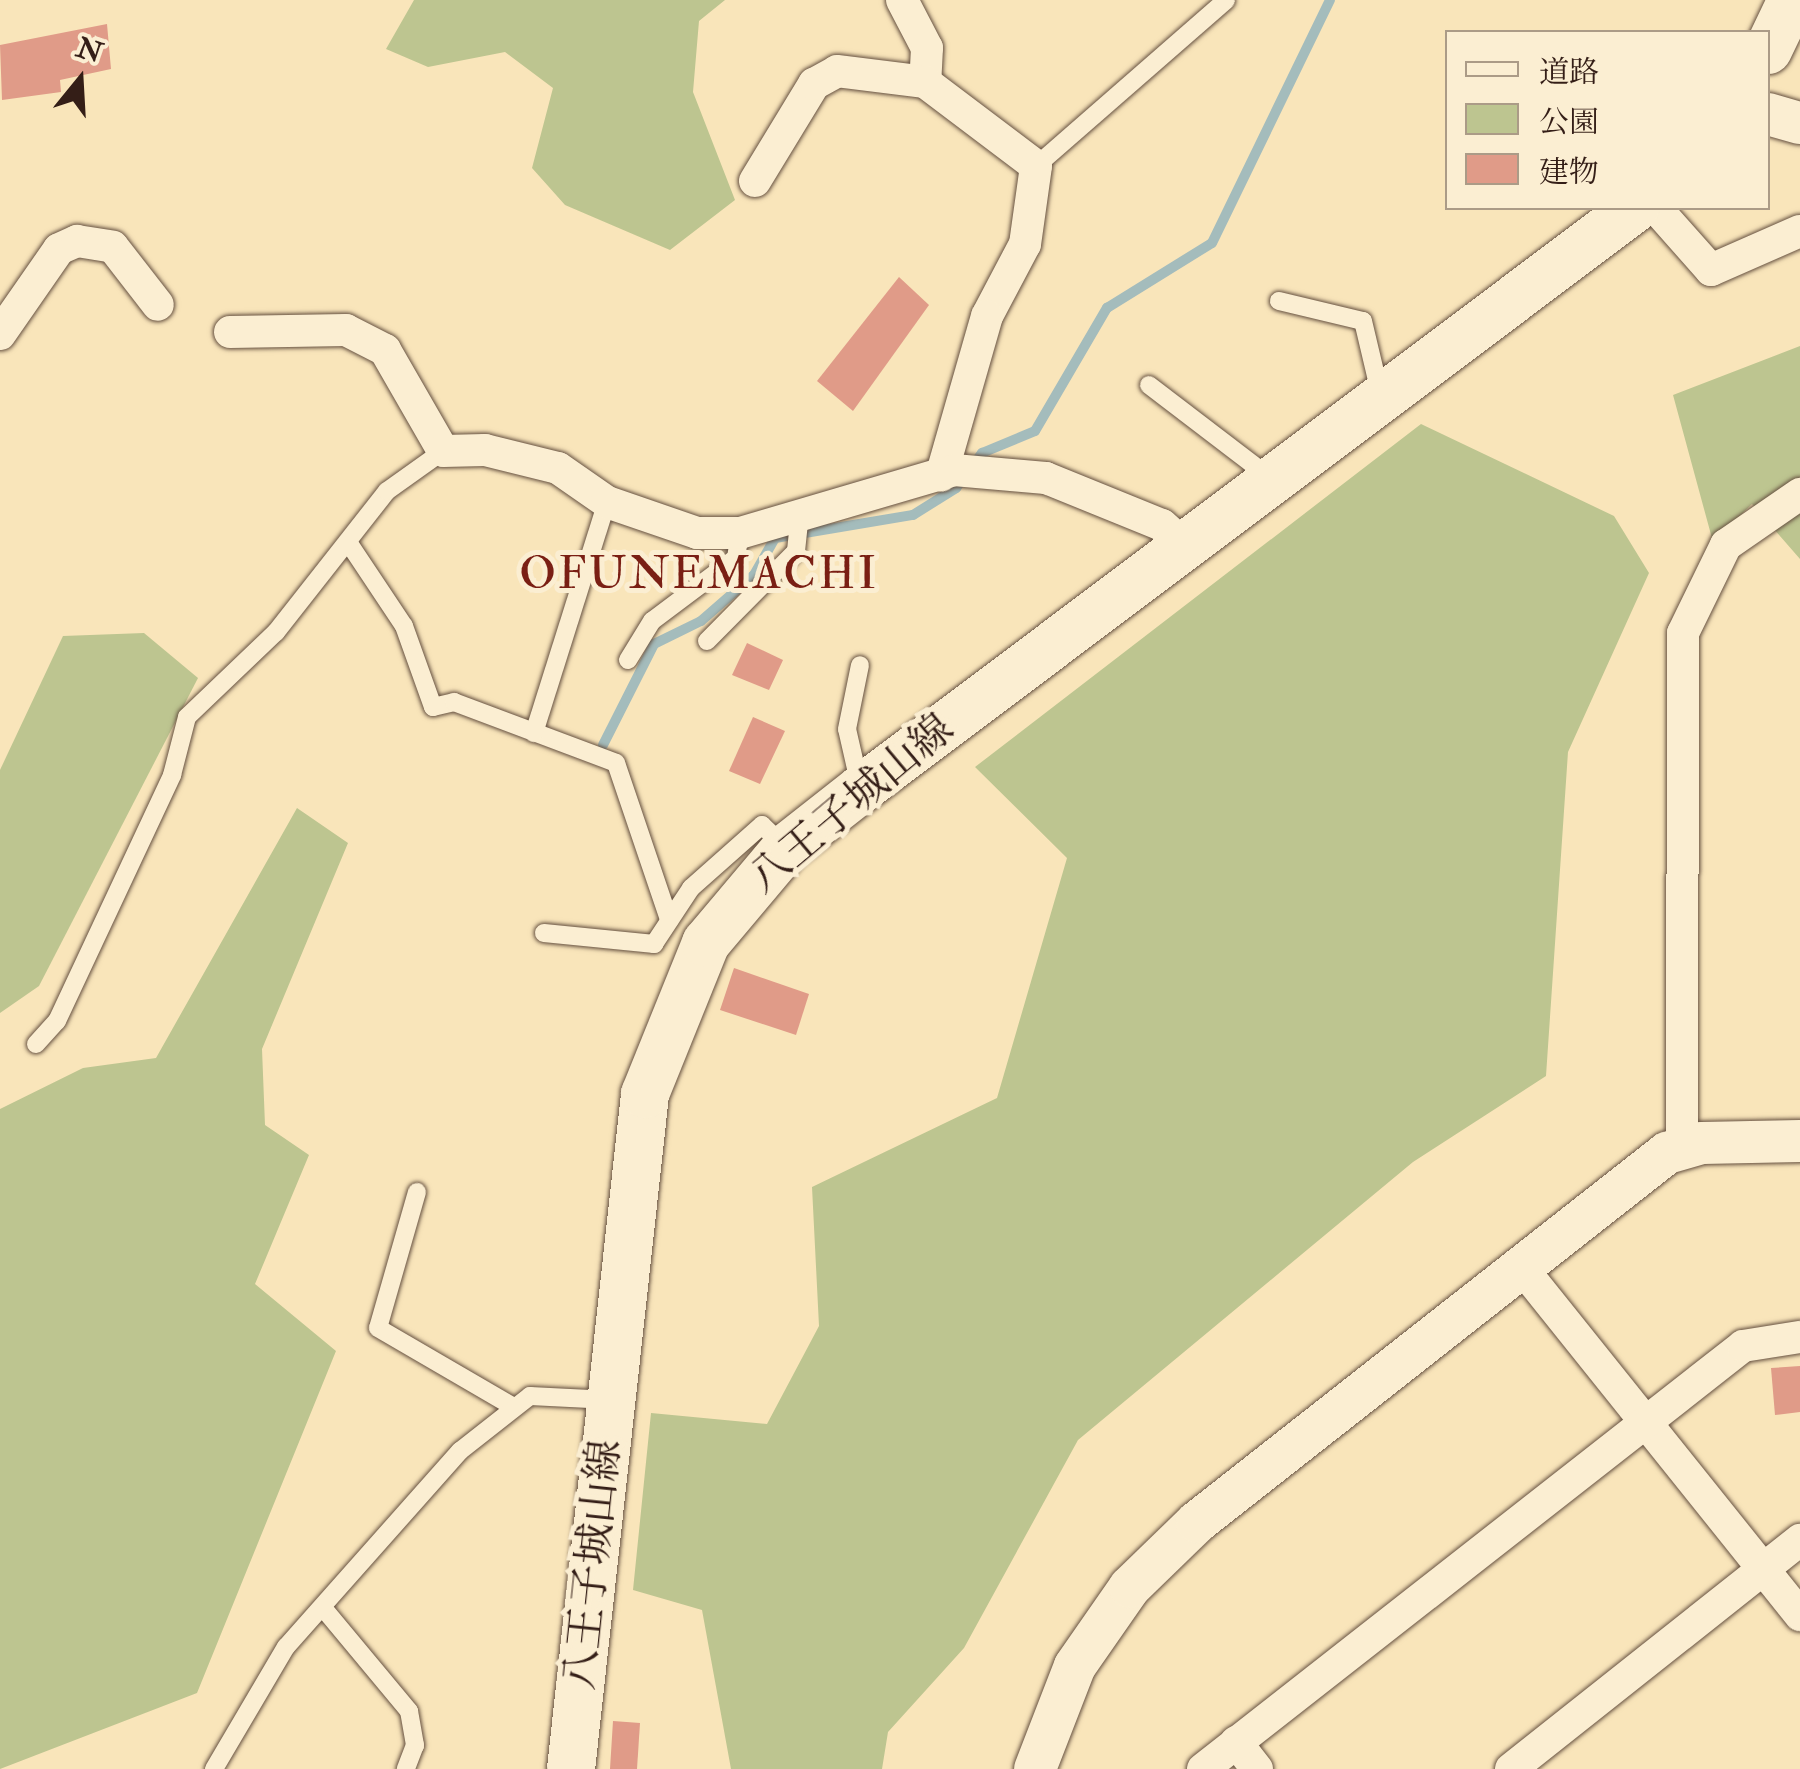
<!DOCTYPE html>
<html>
<head>
<meta charset="utf-8">
<style>
	body { margin:0 }
	#map { position:relative; width:1800px; height:1769px; overflow:hidden; background:#f9e5ba; font-family:"IM FELL Double Pica","Noto Serif JP",serif }
	div>[style] { position:absolute }
	.green>* { inset:0; background:#bdc590 }
	.stream>* { height:10px; margin:-5px; padding:0 5px; transform-origin:5px; border-radius:5px; background:#a4bcbc }
	.building>* { inset:0; background:#e09b88 }
	.roads { filter:drop-shadow(0 0 2px #655040) drop-shadow(0 0 2px #655040) }
	.service>* { height:18px; margin:-9px; padding:0 9px; transform-origin:9px; border-radius:9px; background:#fbeed2 }
	.minor>* { height:32px; margin:-16px; padding:0 16px; transform-origin:16px; border-radius:16px; background:#fbeed2 }
	.tertiary>* { height:42px; margin:-21px; padding:0 21px; transform-origin:21px; border-radius:21px; background:#fbeed2 }
	.secondary>* { height:48px; margin:-24px; padding:0 24px; transform-origin:24px; border-radius:24px; background:#fbeed2 }
	span { translate:-50% -50%; white-space:nowrap; text-align:center; line-height:1.15; -webkit-text-stroke:10px #fbeed2; paint-order:stroke }
	.street-label { font-size:42px; color:#341e17 }
	.neighbourhood-label { font-size:45px; color:#7a1f14; letter-spacing:2.5px }
	.legend { position:absolute; left:1445px; top:30px; width:325px; height:180px; box-sizing:border-box; background:#fbeed2; border:2px solid #ab9b87; margin:0; padding:12px 18px; list-style:none; font-size:30px; color:#341e17 }
	.legend li { display:flex; align-items:center; gap:20px; height:50px }
	.legend b { width:50px; border:2px solid #ab9b87 }
	.north { position:absolute; left:30px; top:30px; width:100px; height:100px; -webkit-text-stroke:8px #fbeed2; paint-order:stroke; rotate:18deg; font-size:28px; font-weight:700; line-height:40px; text-align:center; color:#341e17 }
	.north::after { content:''; display:block; margin:auto; width:35px; height:45px; background:#341e17; clip-path:polygon(50% 0,100% 100%,50% 72%,0 100%) }
</style>
</head>
<body>
<div id="map">
	<div class="green">
		<i style="clip-path:polygon(414px 0,725px 0,699px 21px,693px 92px,735px 200px,670px 250px,565px 205px,532px 168px,553px 88px,505px 52px,428px 67px,386px 49px)"></i>
		<i style="clip-path:polygon(1800px 346px,1800px 559px,1752px 504px,1713px 542px,1673px 395px)"></i>
		<i style="clip-path:polygon(1421px 424px,1614px 516px,1649px 573px,1568px 752px,1546px 1076px,1413px 1162px,1078px 1440px,964px 1648px,888px 1732px,882px 1769px,731px 1769px,702px 1610px,633px 1590px,651px 1413px,767px 1424px,819px 1326px,812px 1187px,997px 1098px,1067px 858px,975px 767px)"></i>
		<i style="clip-path:polygon(144px 633px,198px 678px,39px 986px,0 1013px,0 770px,63px 636px)"></i>
		<i style="clip-path:polygon(297px 808px,348px 843px,262px 1049px,265px 1125px,309px 1155px,255px 1284px,336px 1351px,197px 1693px,0 1769px,0 1109px,83px 1068px,156px 1058px)"></i>
	</div>
	<div class="stream">
		<i style="left:603px;top:745px;width:113px;rotate:-63.2deg"></i>
		<i style="left:654px;top:644px;width:52px;rotate:-26.1deg"></i>
		<i style="left:701px;top:621px;width:70px;rotate:-41deg"></i>
		<i style="left:754px;top:575px;width:43px;rotate:-60.4deg"></i>
		<i style="left:775px;top:538px;width:140px;rotate:-9.5deg"></i>
		<i style="left:913px;top:515px;width:51px;rotate:-32.1deg"></i>
		<i style="left:956px;top:488px;width:44px;rotate:-53.4deg"></i>
		<i style="left:982px;top:453px;width:57px;rotate:-22.5deg"></i>
		<i style="left:1035px;top:431px;width:143px;rotate:-59.7deg"></i>
		<i style="left:1107px;top:308px;width:123px;rotate:-31.8deg"></i>
		<i style="left:1212px;top:243px;width:270px;rotate:-64.1deg"></i>
	</div>
	<div class="building">
		<i style="clip-path:polygon(107px 24px,111px 69px,60px 80px,61px 92px,2px 100px,0 45px)"></i>
		<i style="clip-path:polygon(899px 277px,929px 305px,853px 411px,817px 381px)"></i>
		<i style="clip-path:polygon(747px 643px,783px 660px,769px 690px,732px 675px)"></i>
		<i style="clip-path:polygon(753px 717px,785px 731px,760px 784px,729px 771px)"></i>
		<i style="clip-path:polygon(734px 968px,809px 994px,796px 1035px,720px 1010px)"></i>
		<i style="clip-path:polygon(1800px 1366px,1800px 1412px,1775px 1415px,1771px 1368px)"></i>
		<i style="clip-path:polygon(613px 1721px,640px 1723px,637px 1769px,610px 1769px)"></i>
	</div>
	<div class="roads">
		<div class="service">
			<i style="left:1036px;top:166px;width:252px;rotate:-41.1deg"></i>
			<i style="left:1279px;top:301px;width:86px;rotate:13.4deg"></i>
			<i style="left:1363px;top:321px;width:78px;rotate:76.7deg"></i>
			<i style="left:1149px;top:385px;width:155px;rotate:37.4deg"></i>
			<i style="left:350px;top:545px;width:97px;rotate:56.3deg"></i>
			<i style="left:404px;top:626px;width:86px;rotate:70.3deg"></i>
			<i style="left:433px;top:707px;width:22px;rotate:-13deg"></i>
			<i style="left:454px;top:702px;width:173px;rotate:20.6deg"></i>
			<i style="left:616px;top:763px;width:166px;rotate:71.3deg"></i>
			<i style="left:707px;top:641px;width:127px;rotate:-45.3deg"></i>
			<i style="left:796px;top:551px;width:36px;rotate:-84deg"></i>
			<i style="left:628px;top:660px;width:46px;rotate:-58.4deg"></i>
			<i style="left:652px;top:621px;width:105px;rotate:-36.9deg"></i>
			<i style="left:736px;top:558px;width:25px;rotate:-81deg"></i>
			<i style="left:534px;top:733px;width:242px;rotate:-72.5deg"></i>
			<i style="left:860px;top:786px;width:58px;rotate:-102.8deg"></i>
			<i style="left:847px;top:729px;width:65px;rotate:-78.5deg"></i>
			<i style="left:544px;top:933px;width:111px;rotate:5.7deg"></i>
			<i style="left:654px;top:944px;width:67px;rotate:-56.5deg"></i>
			<i style="left:691px;top:888px;width:95px;rotate:-41.6deg"></i>
			<i style="left:762px;top:825px;width:32px;rotate:44deg"></i>
			<i style="left:36px;top:1044px;width:31px;rotate:-48deg"></i>
			<i style="left:57px;top:1021px;width:272px;rotate:-64.9deg"></i>
			<i style="left:172px;top:775px;width:60px;rotate:-75.5deg"></i>
			<i style="left:187px;top:717px;width:123px;rotate:-43.7deg"></i>
			<i style="left:276px;top:632px;width:179px;rotate:-51.8deg"></i>
			<i style="left:387px;top:491px;width:69px;rotate:-35.5deg"></i>
			<i style="left:417px;top:1192px;width:141px;rotate:106deg"></i>
			<i style="left:378px;top:1328px;width:157px;rotate:30.2deg"></i>
			<i style="left:324px;top:1609px;width:133px;rotate:50.2deg"></i>
			<i style="left:409px;top:1711px;width:35px;rotate:80deg"></i>
			<i style="left:415px;top:1745px;width:26px;rotate:111deg"></i>
			<i style="left:214px;top:1769px;width:142px;rotate:-59.5deg"></i>
			<i style="left:286px;top:1647px;width:262px;rotate:-48.4deg"></i>
			<i style="left:460px;top:1451px;width:89px;rotate:-38.2deg"></i>
			<i style="left:530px;top:1396px;width:80px;rotate:2.9deg"></i>
		</div>
		<div class="minor">
			<i style="left:902px;top:0;width:54px;rotate:62.5deg"></i>
			<i style="left:927px;top:48px;width:34px;rotate:93deg"></i>
			<i style="left:755px;top:181px;width:114px;rotate:-58.7deg"></i>
			<i style="left:814px;top:84px;width:26px;rotate:-29deg"></i>
			<i style="left:837px;top:71px;width:89px;rotate:7.1deg"></i>
			<i style="left:925px;top:82px;width:139px;rotate:37.1deg"></i>
			<i style="left:1036px;top:166px;width:79px;rotate:98deg"></i>
			<i style="left:1025px;top:244px;width:81px;rotate:117.8deg"></i>
			<i style="left:987px;top:316px;width:166px;rotate:106deg"></i>
			<i style="left:1656px;top:208px;width:83px;rotate:48.4deg"></i>
			<i style="left:1711px;top:270px;width:97px;rotate:-23.7deg"></i>
			<i style="left:230px;top:332px;width:116px;rotate:-1deg"></i>
			<i style="left:346px;top:330px;width:44px;rotate:27.1deg"></i>
			<i style="left:385px;top:350px;width:116px;rotate:60.1deg"></i>
			<i style="left:443px;top:451px;width:42px;rotate:-1.4deg"></i>
			<i style="left:485px;top:450px;width:75px;rotate:13.9deg"></i>
			<i style="left:558px;top:468px;width:60px;rotate:34.8deg"></i>
			<i style="left:607px;top:502px;width:95px;rotate:19deg"></i>
			<i style="left:697px;top:533px;width:43px"></i>
			<i style="left:740px;top:533px;width:223px;rotate:-16.4deg"></i>
			<i style="left:954px;top:470px;width:92px;rotate:5deg"></i>
			<i style="left:1046px;top:478px;width:125px;rotate:22.1deg"></i>
			<i style="left:1162px;top:525px;width:31px;rotate:42deg"></i>
			<i style="left:0;top:334px;width:103px;rotate:-55.2deg"></i>
			<i style="left:59px;top:249px;width:20px;rotate:-24deg"></i>
			<i style="left:77px;top:241px;width:36px;rotate:9deg"></i>
			<i style="left:113px;top:247px;width:73px;rotate:52.2deg"></i>
			<i style="left:1682px;top:1146px;width:513px;rotate:-89.89deg"></i>
			<i style="left:1683px;top:633px;width:98px;rotate:-64deg"></i>
			<i style="left:1726px;top:545px;width:90px;rotate:-34.6deg"></i>
			<i style="left:1522px;top:1268px;width:445px;rotate:51.3deg"></i>
			<i style="left:1236px;top:1742px;width:34px;rotate:52deg"></i>
			<i style="left:1203px;top:1769px;width:686px;rotate:-38.07deg"></i>
			<i style="left:1743px;top:1346px;width:58px;rotate:-9deg"></i>
			<i style="left:1511px;top:1769px;width:369px;rotate:-38.4deg"></i>
		</div>
		<div class="tertiary">
			<i style="left:1768px;top:114px;width:33px;rotate:16deg"></i>
			<i style="left:1035px;top:1769px;width:110px;rotate:-68.8deg"></i>
			<i style="left:1075px;top:1666px;width:96px;rotate:-55.2deg"></i>
			<i style="left:1130px;top:1587px;width:93px;rotate:-44.1deg"></i>
			<i style="left:1197px;top:1522px;width:598px;rotate:-38.14deg"></i>
			<i style="left:1667px;top:1153px;width:36px;rotate:-16deg"></i>
			<i style="left:1702px;top:1143px;width:98px;rotate:-1.2deg"></i>
		</div>
		<div class="secondary">
			<i style="left:1768px;top:50px;width:55px;rotate:-64.4deg"></i>
			<i style="left:571px;top:1769px;width:679px;rotate:-83.74deg"></i>
			<i style="left:645px;top:1094px;width:163px;rotate:-68deg"></i>
			<i style="left:706px;top:943px;width:124px;rotate:-49.9deg"></i>
			<i style="left:786px;top:848px;width:95px;rotate:-38.2deg"></i>
			<i style="left:861px;top:789px;width:968px;rotate:-36.89deg"></i>
		</div>
	</div>
	<div class="street-label">
		<span style="left:851px;top:804px;rotate:-40deg">八王子城山線</span>
		<span style="left:593px;top:1565px;rotate:-84deg">八王子城山線</span>
	</div>
	<div class="neighbourhood-label">
		<span style="left:699px;top:575px">OFUNEMACHI</span>
	</div>
	<ul class="legend">
	<li><b style="height:12px;background:#fbeed2"></b>道路</li>
	<li><b style="height:28px;background:#bdc590"></b>公園</li>
	<li><b style="height:28px;background:#e09b88"></b>建物</li>
	</ul>
	<div class="north">N</div>
</div>
</body>
</html>
